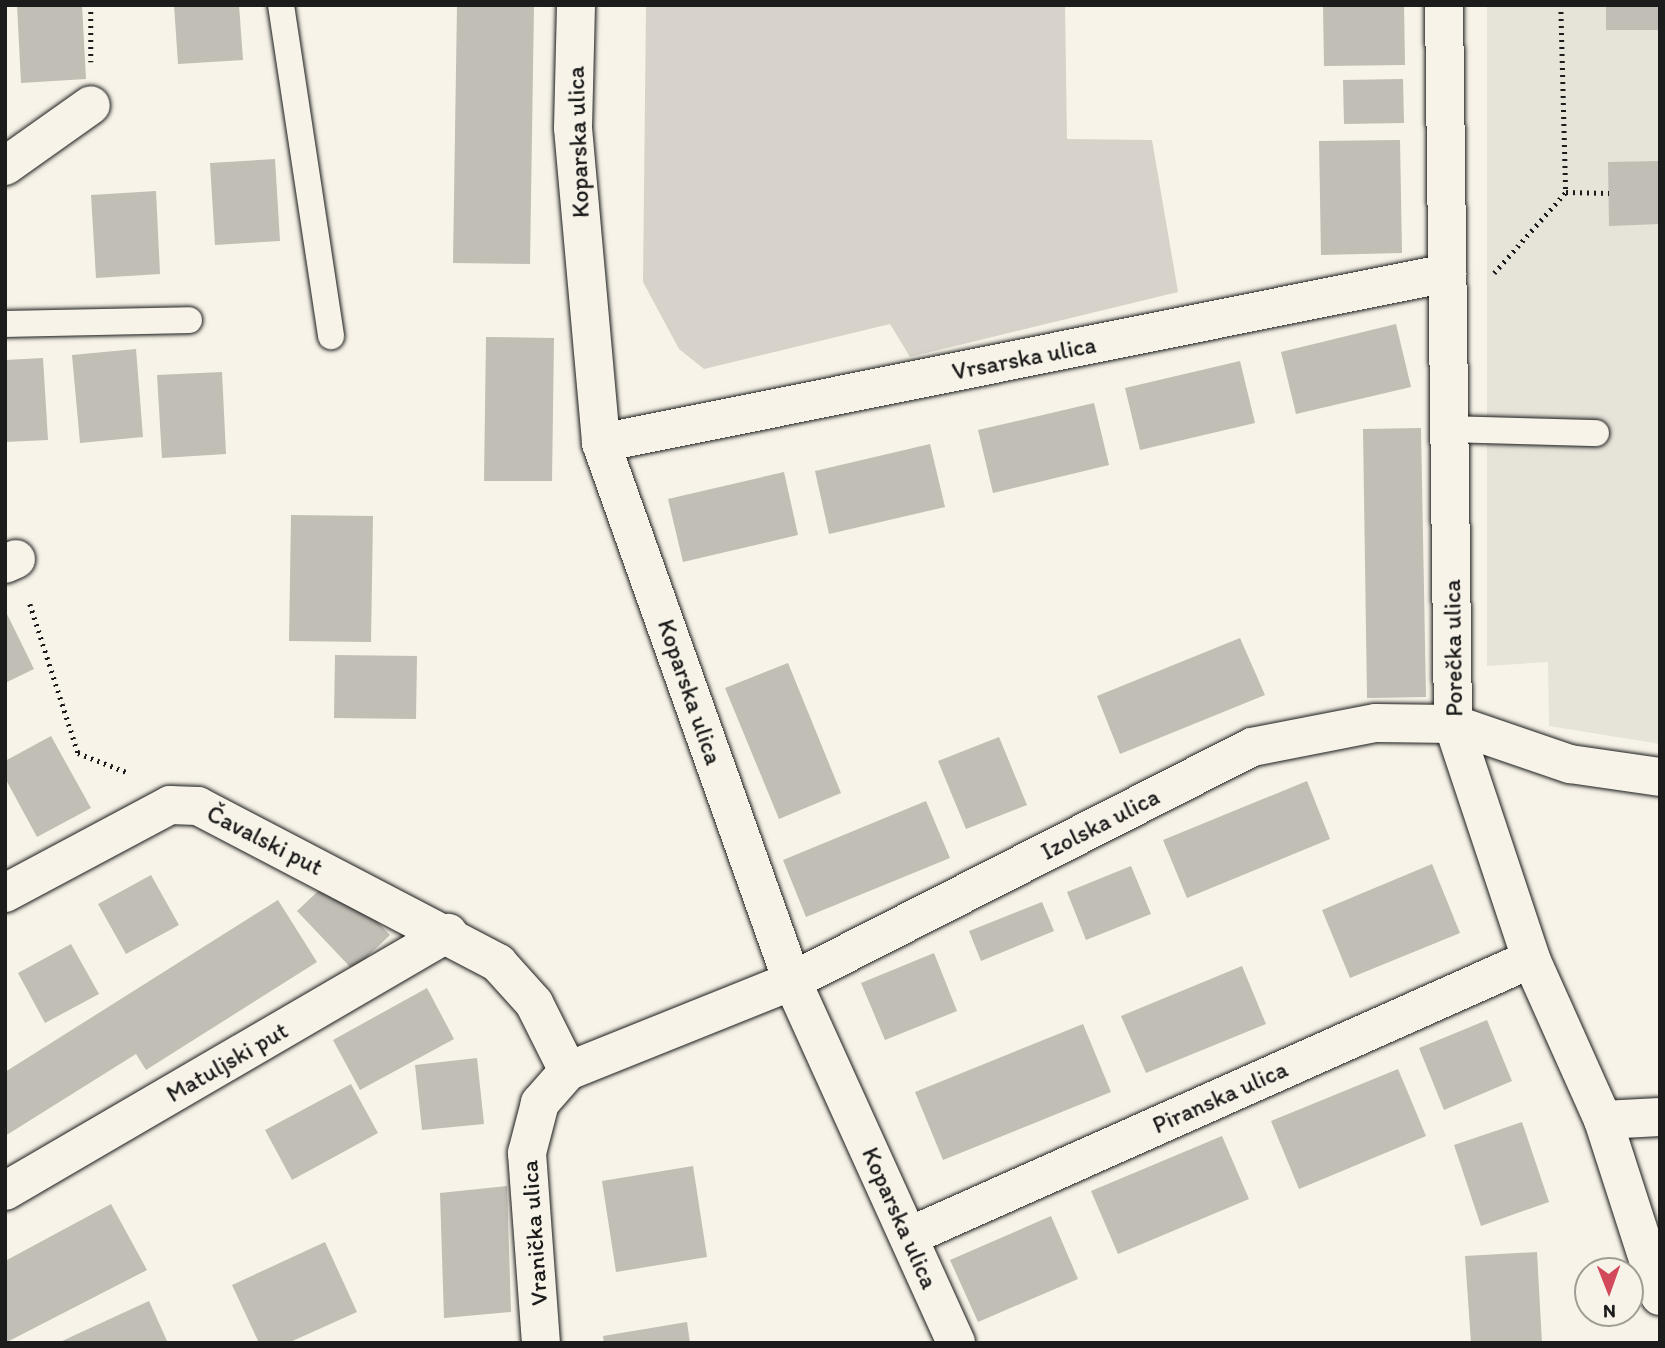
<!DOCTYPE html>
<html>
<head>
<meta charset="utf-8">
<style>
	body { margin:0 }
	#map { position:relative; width:1665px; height:1348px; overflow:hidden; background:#f7f3e8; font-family:Itim,sans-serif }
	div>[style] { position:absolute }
	.built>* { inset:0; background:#e6e3d9 }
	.green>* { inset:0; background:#d7d3cb }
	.building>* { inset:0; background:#c0beb5 }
	.path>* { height:4.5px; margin-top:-2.25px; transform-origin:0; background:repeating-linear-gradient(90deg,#1c1c1c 0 2px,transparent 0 7px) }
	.roads { filter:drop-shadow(0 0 2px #1c1c1c) drop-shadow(0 0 2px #1c1c1c) }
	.lane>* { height:26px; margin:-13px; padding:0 13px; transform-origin:13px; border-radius:13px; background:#f7f3e8 }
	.street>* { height:38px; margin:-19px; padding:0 19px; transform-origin:19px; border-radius:19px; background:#f7f3e8 }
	span { translate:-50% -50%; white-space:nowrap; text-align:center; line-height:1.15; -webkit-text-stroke:6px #f7f3e8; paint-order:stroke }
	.street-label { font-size:24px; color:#1c1c1c }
	.frame { position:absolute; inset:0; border:7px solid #1c1c1c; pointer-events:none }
	.north { position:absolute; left:1574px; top:1257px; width:70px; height:70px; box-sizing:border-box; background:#f7f3e8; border:2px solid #9f9d96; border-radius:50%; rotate:179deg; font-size:19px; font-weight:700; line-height:28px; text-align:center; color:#1c1c1c }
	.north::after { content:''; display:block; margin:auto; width:24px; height:32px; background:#d1495b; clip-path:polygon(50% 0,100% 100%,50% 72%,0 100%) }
</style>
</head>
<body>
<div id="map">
	<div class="built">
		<i style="clip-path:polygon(1487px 5px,1660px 5px,1660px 744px,1549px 726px,1548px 662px,1487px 666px)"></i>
	</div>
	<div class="green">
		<i style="clip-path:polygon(646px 5px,1065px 5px,1067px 139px,1152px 140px,1178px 292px,910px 357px,890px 324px,704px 369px,679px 349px,643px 282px)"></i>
	</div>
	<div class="building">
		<i style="clip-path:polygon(17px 5px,82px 5px,86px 79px,21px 83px)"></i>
		<i style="clip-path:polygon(174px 5px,239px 5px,243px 60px,178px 64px)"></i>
		<i style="clip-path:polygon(457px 5px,534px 5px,530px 264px,453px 263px)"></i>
		<i style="clip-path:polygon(1323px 5px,1404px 5px,1405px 65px,1324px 66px)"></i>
		<i style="clip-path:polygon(1606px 5px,1660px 5px,1660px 30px,1606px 30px)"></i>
		<i style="clip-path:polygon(1403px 79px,1404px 123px,1344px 124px,1343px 80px)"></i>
		<i style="clip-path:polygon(1400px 140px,1402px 253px,1321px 255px,1319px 141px)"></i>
		<i style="clip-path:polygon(275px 159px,280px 241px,215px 245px,210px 163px)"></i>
		<i style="clip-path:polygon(1660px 161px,1660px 224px,1609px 226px,1608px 162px)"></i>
		<i style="clip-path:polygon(156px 191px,160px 274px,96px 278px,91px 195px)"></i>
		<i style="clip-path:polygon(1396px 324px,1411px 387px,1296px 414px,1281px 352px)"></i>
		<i style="clip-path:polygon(486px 337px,554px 338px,552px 481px,484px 481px)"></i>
		<i style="clip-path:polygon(136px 349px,143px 437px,80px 443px,72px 355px)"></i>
		<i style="clip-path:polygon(43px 358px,48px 440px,5px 442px,5px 360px)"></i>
		<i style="clip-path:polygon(1240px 361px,1255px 423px,1140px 450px,1125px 388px)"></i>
		<i style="clip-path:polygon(222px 372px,226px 454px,162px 458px,157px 375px)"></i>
		<i style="clip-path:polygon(1094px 403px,1109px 465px,993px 493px,978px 430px)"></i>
		<i style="clip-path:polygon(1421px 428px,1426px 697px,1367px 698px,1363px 429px)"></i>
		<i style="clip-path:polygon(930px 444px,945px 507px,829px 534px,815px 471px)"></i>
		<i style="clip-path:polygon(784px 472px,798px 535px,683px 562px,668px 499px)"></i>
		<i style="clip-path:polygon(291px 515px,373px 516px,371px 642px,289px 641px)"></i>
		<i style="clip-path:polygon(5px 610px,34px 669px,5px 683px)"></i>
		<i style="clip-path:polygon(1240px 638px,1265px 695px,1120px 754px,1097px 696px)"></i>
		<i style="clip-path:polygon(335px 655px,417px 656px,416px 719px,334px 718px)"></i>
		<i style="clip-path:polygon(788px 663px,841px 793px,779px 819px,725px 688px)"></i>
		<i style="clip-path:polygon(51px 736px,91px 808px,37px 837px,5px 778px,5px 761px)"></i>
		<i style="clip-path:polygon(999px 737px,1027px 805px,966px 829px,938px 761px)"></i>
		<i style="clip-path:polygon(1307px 781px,1330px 839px,1187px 898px,1163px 840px)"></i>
		<i style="clip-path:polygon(926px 801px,950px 858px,806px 917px,783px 860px)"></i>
		<i style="clip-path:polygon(1432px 864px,1460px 933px,1350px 978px,1322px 910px)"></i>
		<i style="clip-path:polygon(1131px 866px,1151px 914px,1086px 940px,1067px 892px)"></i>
		<i style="clip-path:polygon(151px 875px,179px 925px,126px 954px,98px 904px)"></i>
		<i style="clip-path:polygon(334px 876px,390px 935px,353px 970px,297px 911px)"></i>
		<i style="clip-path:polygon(278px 900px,317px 962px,146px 1070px,136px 1054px,5px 1136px,5px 1072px)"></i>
		<i style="clip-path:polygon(1042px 902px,1054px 931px,981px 961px,969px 931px)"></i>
		<i style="clip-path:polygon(71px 944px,99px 994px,45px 1023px,18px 973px)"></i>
		<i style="clip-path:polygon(934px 953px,957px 1011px,885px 1040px,861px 983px)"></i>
		<i style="clip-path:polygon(1242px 966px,1266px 1024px,1146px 1073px,1121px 1016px)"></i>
		<i style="clip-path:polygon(427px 988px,454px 1039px,360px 1090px,333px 1040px)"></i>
		<i style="clip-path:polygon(1487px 1020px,1512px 1081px,1444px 1110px,1419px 1048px)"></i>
		<i style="clip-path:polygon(1083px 1024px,1111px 1092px,943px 1160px,915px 1092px)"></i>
		<i style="clip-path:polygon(477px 1058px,484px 1124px,422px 1130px,415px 1065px)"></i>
		<i style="clip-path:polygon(1398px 1069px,1426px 1136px,1299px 1189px,1271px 1121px)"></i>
		<i style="clip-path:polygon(351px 1084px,378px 1133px,292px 1180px,265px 1130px)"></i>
		<i style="clip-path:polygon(1522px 1122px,1549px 1202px,1481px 1226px,1454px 1145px)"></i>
		<i style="clip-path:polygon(1222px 1136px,1249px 1199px,1118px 1254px,1091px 1191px)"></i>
		<i style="clip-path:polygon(693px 1166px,707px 1257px,616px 1272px,602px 1181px)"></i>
		<i style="clip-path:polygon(507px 1186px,511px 1312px,444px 1318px,440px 1193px)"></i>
		<i style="clip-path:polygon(111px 1204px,147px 1270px,5px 1343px,5px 1261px)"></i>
		<i style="clip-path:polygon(1051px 1216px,1078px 1279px,978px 1322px,950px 1260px)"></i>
		<i style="clip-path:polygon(325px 1242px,357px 1312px,288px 1343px,259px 1343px,232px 1285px)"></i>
		<i style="clip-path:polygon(1537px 1252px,1542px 1343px,1471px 1343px,1465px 1256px)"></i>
		<i style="clip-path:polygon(149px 1301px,168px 1343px,58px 1343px,75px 1335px)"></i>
		<i style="clip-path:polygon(687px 1322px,690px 1343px,604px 1343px,603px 1336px)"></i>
	</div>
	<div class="path">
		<i style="left:91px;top:5px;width:57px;rotate:90deg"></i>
		<i style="left:1561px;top:5px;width:187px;rotate:88.5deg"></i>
		<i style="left:1494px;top:273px;width:108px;rotate:-48.4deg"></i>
		<i style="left:1566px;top:192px;width:43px;rotate:1.3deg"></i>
		<i style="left:30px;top:604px;width:157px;rotate:72.1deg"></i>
		<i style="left:78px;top:753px;width:55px;rotate:21.4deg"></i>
	</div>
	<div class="roads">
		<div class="lane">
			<i style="left:281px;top:5px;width:335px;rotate:81.4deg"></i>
			<i style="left:5px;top:324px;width:184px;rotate:-1.2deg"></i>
			<i style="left:1450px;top:429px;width:146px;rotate:1.6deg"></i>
		</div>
		<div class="street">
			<i style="left:576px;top:5px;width:123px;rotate:91.4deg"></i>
			<i style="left:573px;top:128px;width:316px;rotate:84.9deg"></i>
			<i style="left:601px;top:443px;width:571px;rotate:70.45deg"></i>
			<i style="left:792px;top:981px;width:397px;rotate:65.6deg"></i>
			<i style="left:1444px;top:5px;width:719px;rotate:89.28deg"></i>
			<i style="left:1453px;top:724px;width:248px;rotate:71.6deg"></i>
			<i style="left:1531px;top:959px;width:176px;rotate:65.9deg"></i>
			<i style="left:1603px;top:1120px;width:185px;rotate:72.1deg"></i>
			<i style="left:5px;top:166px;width:105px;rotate:-35.3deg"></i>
			<i style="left:601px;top:443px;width:863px;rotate:-11.36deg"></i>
			<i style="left:5px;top:564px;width:12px;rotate:-24deg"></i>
			<i style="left:5px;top:893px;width:187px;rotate:-28.1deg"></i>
			<i style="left:170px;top:805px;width:28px;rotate:2deg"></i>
			<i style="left:198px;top:806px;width:339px;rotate:27.6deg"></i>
			<i style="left:498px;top:963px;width:54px;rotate:48deg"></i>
			<i style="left:534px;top:1003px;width:76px;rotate:63.4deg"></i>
			<i style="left:568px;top:1071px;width:43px;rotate:131.2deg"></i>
			<i style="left:540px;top:1103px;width:52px;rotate:104.6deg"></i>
			<i style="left:527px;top:1153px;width:191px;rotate:85.8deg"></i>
			<i style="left:568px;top:1071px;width:241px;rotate:-21.9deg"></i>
			<i style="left:792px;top:981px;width:516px;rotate:-26.96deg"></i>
			<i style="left:1252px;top:747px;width:126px;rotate:-11deg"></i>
			<i style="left:1376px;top:723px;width:77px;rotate:0.7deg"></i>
			<i style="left:1453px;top:724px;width:124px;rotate:18.9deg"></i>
			<i style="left:1570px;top:764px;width:91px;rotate:8.2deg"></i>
			<i style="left:1603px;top:1120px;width:57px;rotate:-3deg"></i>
			<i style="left:5px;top:1191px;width:513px;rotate:-30.22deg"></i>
			<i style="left:910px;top:1236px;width:680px;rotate:-24.04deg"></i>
		</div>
	</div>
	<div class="street-label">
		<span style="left:578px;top:142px;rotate:-92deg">Koparska ulica</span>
		<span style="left:1024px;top:358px;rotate:-11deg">Vrsarska ulica</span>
		<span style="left:1453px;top:648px;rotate:-91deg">Porečka ulica</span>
		<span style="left:690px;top:692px;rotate:71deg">Koparska ulica</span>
		<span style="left:1100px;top:824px;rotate:-27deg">Izolska ulica</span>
		<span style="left:265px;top:840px;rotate:27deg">Čavalski put</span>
		<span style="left:227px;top:1062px;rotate:-30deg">Matuljski put</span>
		<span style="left:1220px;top:1097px;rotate:-24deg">Piranska ulica</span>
		<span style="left:900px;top:1218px;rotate:66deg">Koparska ulica</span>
		<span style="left:534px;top:1233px;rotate:-94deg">Vranička ulica</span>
	</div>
	<div class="frame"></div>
	<div class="north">N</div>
</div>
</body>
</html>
